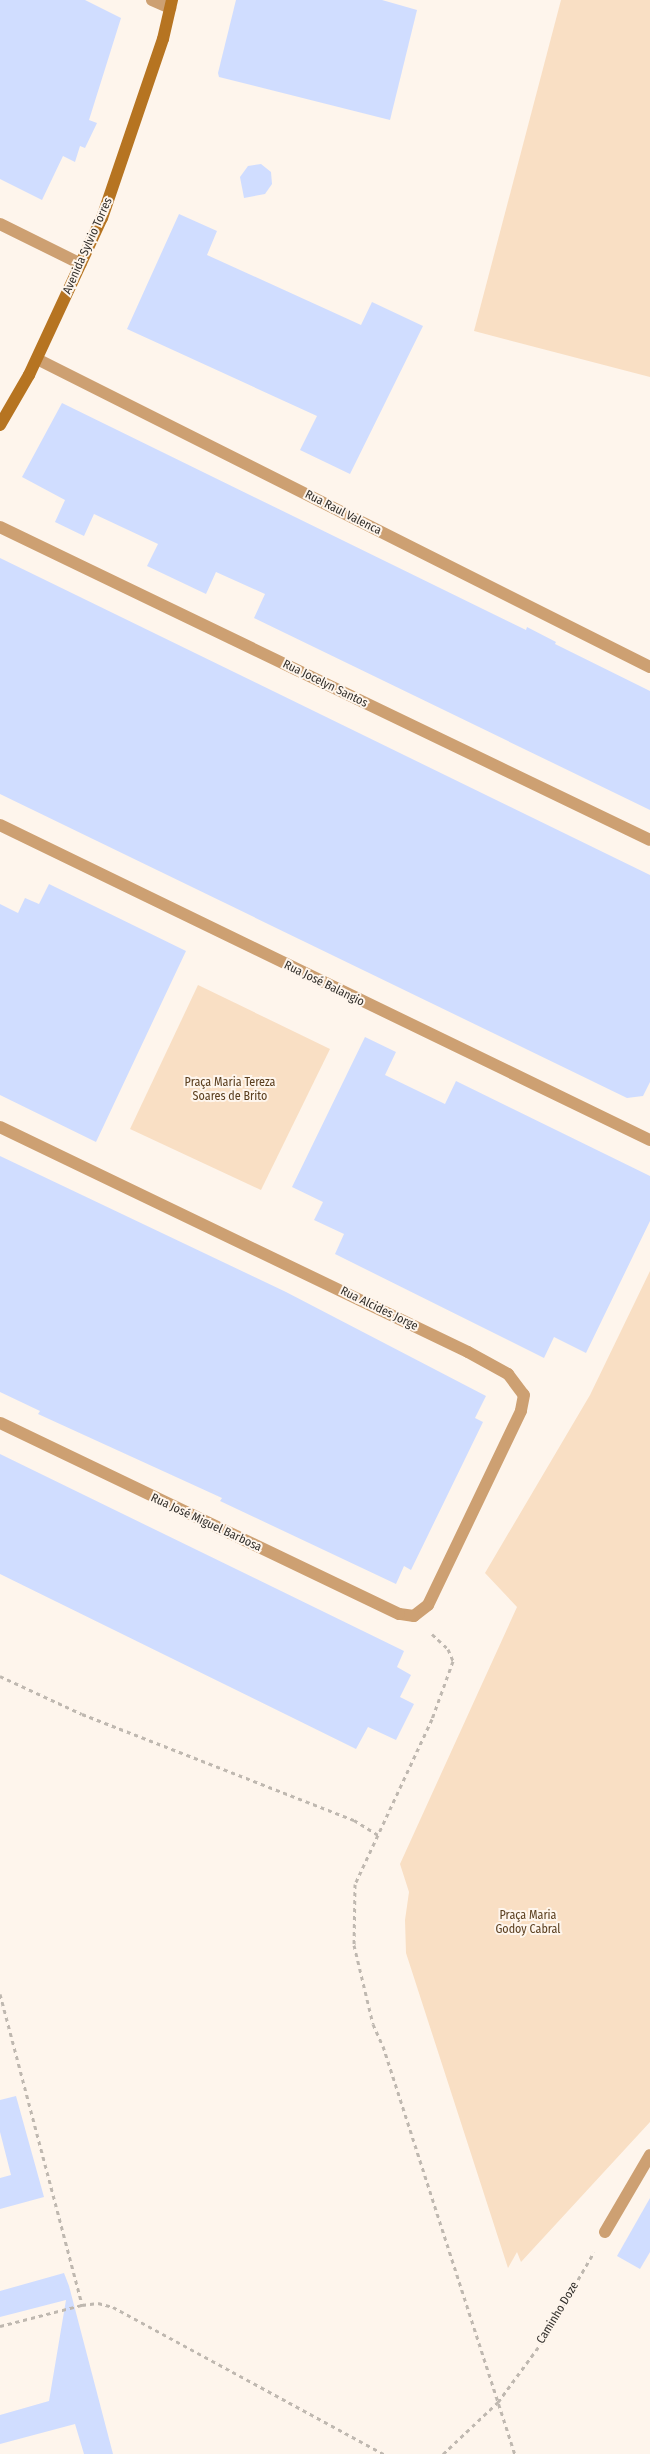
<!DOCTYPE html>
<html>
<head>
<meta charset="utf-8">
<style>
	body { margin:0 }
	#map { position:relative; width:650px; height:2454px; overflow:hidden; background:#fef5ec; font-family:"Fira Sans Condensed",sans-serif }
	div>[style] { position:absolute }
	.green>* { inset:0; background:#f9dfc4 }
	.building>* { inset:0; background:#d0ddff }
	.path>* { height:3px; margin-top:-1.5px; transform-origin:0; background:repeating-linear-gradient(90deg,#bfb8b0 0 4px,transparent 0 8px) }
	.street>* { height:12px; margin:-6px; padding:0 6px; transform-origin:6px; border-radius:6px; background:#cda072 }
	.secondary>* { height:12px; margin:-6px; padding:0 6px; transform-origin:6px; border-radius:6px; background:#b67421 }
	span { translate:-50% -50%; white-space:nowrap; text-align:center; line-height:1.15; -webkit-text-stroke:4px #fef5ec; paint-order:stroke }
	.street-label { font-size:12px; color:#322f2b }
	.park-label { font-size:12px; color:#5a3e1e }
</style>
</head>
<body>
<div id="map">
	<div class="green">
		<i style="clip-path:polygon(561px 0,650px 0,650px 377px,474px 331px)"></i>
		<i style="clip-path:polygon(198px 985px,330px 1049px,261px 1190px,130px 1129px)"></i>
		<i style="clip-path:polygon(650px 1271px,650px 2122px,521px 2262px,517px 2252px,508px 2268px,406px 1953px,405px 1920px,409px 1892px,400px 1864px,517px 1607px,485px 1573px,590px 1395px)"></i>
	</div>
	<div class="building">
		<i style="clip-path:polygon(0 0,85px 0,121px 18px,89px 120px,97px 123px,85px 148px,80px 146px,75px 162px,63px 156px,42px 200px,0 179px)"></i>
		<i style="clip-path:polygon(236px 0,382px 0,417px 10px,390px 120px,219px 77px,218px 73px)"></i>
		<i style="clip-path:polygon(261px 164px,271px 172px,272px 184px,265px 194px,244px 198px,240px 177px,248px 166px)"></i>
		<i style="clip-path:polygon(179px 214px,217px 231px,207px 255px,361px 325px,372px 302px,423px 326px,350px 474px,300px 450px,317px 416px,127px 329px)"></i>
		<i style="clip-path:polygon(62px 403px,526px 630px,527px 627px,556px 642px,555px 644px,650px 691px,650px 810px,254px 618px,265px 594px,216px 572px,206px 594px,147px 566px,158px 544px,94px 514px,84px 536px,55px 522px,65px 500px,22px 477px)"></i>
		<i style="clip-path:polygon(0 558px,650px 875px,650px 1082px,643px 1096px,627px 1098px,0 794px)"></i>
		<i style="clip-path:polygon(49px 884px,186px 951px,96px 1142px,0 1095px,0 904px,18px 913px,25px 898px,39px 904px)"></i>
		<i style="clip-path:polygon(365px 1037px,396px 1052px,385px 1075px,445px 1104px,456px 1081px,650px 1176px,650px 1221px,586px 1353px,554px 1337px,544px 1358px,335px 1254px,344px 1234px,314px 1220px,323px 1202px,292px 1187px)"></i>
		<i style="clip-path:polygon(0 1156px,286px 1292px,486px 1396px,475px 1418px,483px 1422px,411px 1570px,404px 1566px,396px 1584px,220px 1501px,222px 1498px,38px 1414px,40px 1411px,0 1392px)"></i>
		<i style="clip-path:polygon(0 1454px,404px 1651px,397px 1667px,411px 1675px,400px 1697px,414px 1704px,396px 1740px,368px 1727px,356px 1749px,0 1574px)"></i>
		<i style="clip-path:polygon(16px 2096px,44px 2197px,0 2209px,0 2178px,11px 2175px,0 2132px,0 2100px)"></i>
		<i style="clip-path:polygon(650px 2198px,650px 2252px,640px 2269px,617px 2256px)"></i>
		<i style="clip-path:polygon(64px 2273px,69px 2286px,113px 2454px,84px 2454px,75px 2424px,0 2444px,0 2415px,49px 2401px,66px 2300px,0 2317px,0 2291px)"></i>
	</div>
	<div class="path">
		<i style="left:432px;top:1634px;width:22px;rotate:43deg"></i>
		<i style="left:448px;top:1649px;width:13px;rotate:67deg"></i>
		<i style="left:453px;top:1661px;width:62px;rotate:109.9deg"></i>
		<i style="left:432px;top:1719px;width:182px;rotate:115deg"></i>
		<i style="left:355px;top:1884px;width:61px;rotate:90.9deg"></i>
		<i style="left:354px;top:1945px;width:81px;rotate:76.5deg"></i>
		<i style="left:373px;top:2024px;width:24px;rotate:66deg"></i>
		<i style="left:383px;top:2046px;width:429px;rotate:72.1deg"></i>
		<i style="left:0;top:1676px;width:90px;rotate:24.9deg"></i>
		<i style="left:82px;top:1714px;width:292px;rotate:21.3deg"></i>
		<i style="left:354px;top:1820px;width:28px;rotate:32deg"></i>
		<i style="left:0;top:1994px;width:322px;rotate:75.2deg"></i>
		<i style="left:0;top:2326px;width:85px;rotate:-14.4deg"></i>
		<i style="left:82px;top:2305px;width:16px;rotate:-7deg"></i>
		<i style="left:98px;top:2303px;width:16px;rotate:15deg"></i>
		<i style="left:113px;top:2307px;width:308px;rotate:28.5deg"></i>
		<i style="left:443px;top:2454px;width:76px;rotate:-43.4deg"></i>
		<i style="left:498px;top:2402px;width:74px;rotate:-53.7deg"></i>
		<i style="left:542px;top:2342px;width:104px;rotate:-60deg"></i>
	</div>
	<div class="street">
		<i style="left:152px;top:0;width:20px;rotate:24deg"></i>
		<i style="left:0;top:224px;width:90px;rotate:26.3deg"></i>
		<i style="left:37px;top:359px;width:686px;rotate:26.68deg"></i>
		<i style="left:0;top:527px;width:721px;rotate:25.71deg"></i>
		<i style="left:0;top:825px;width:722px;rotate:25.86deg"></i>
		<i style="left:0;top:1127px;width:519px;rotate:25.68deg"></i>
		<i style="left:468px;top:1352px;width:46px;rotate:28.8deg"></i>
		<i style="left:508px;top:1374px;width:26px;rotate:53deg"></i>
		<i style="left:524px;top:1395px;width:16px;rotate:101deg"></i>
		<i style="left:521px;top:1411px;width:215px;rotate:115.6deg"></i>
		<i style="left:428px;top:1605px;width:18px;rotate:142deg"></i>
		<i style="left:414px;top:1616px;width:15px;rotate:-172deg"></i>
		<i style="left:399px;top:1614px;width:442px;rotate:-154.4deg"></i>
		<i style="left:605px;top:2232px;width:89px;rotate:-59.7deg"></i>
	</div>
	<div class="secondary">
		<i style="left:0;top:425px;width:58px;rotate:-59.9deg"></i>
		<i style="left:29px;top:375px;width:173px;rotate:-65.1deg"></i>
		<i style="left:102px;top:218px;width:189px;rotate:-71.2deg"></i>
		<i style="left:163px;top:39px;width:40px;rotate:-77deg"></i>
	</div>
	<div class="street-label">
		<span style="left:88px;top:246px;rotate:-66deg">Avenida Sylvio Torres</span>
		<span style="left:343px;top:513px;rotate:27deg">Rua Raul Valenca</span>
		<span style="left:325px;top:684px;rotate:26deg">Rua Jocelyn Santos</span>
		<span style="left:324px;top:984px;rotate:26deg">Rua José Balangio</span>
		<span style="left:379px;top:1309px;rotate:26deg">Rua Alcides Jorge</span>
		<span style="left:206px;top:1523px;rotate:25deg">Rua José Miguel Barbosa</span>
		<span style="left:558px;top:2313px;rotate:-59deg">Caminho Doze</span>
	</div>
	<div class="park-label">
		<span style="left:230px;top:1090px">Praça Maria Tereza<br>Soares de Brito</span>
		<span style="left:528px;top:1923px">Praça Maria<br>Godoy Cabral</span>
	</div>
</div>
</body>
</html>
